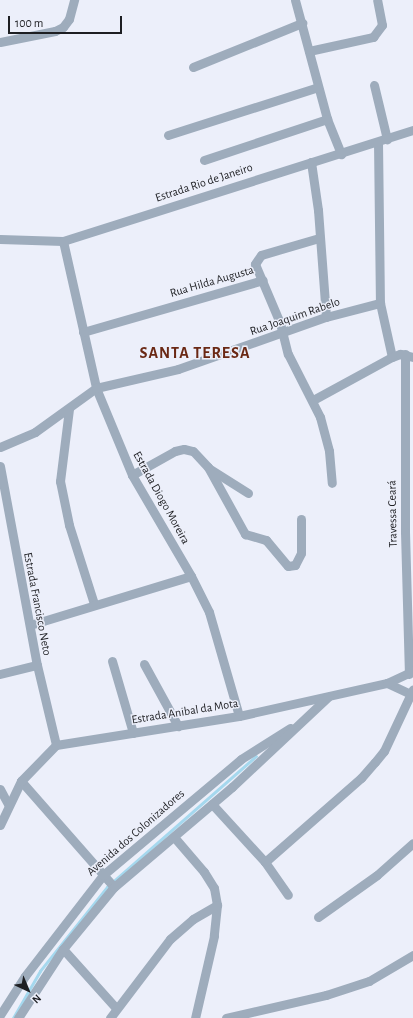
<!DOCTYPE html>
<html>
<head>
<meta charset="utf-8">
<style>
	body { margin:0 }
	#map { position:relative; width:413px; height:1018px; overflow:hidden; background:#eceffa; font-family:"Alegreya Sans",sans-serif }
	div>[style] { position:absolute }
	.stream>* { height:2.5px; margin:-1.25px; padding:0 1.25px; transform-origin:1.25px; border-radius:1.25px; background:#a5d8ee }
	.minor>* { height:9px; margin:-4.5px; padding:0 4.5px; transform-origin:4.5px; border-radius:4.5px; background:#9eacbc }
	span { translate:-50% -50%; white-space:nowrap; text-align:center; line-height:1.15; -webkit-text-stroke:3px #eceffa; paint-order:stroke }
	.street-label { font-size:12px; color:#1d1e22 }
	.district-label { font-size:16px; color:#6a2814; font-weight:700; letter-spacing:1px }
	.north { position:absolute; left:8px; top:970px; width:40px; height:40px; -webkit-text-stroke:3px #eceffa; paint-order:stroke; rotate:136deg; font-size:11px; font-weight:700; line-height:16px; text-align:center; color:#1d1e22 }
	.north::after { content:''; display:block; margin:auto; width:14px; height:18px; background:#1d1e22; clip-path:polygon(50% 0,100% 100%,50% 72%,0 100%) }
	.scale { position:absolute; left:8px; top:16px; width:114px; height:18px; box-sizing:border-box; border:2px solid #1d1e22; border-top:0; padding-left:5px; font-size:12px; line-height:14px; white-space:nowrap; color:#1d1e22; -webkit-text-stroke:3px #eceffa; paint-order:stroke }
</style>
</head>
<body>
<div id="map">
	<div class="stream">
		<i style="left:13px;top:1018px;width:54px;rotate:-60.1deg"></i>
		<i style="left:40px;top:971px;width:107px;rotate:-51.4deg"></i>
		<i style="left:107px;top:887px;width:198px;rotate:-41.3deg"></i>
	</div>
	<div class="minor">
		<i style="left:295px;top:0;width:123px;rotate:74.9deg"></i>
		<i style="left:327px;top:119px;width:38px;rotate:68deg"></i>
		<i style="left:0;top:42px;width:56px;rotate:-11.3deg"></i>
		<i style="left:55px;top:31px;width:9px;rotate:-27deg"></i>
		<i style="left:63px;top:27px;width:10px;rotate:-53deg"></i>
		<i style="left:69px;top:19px;width:20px;rotate:-75deg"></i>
		<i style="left:309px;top:51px;width:66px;rotate:-12.3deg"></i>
		<i style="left:373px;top:37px;width:15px;rotate:-53deg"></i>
		<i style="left:382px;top:25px;width:25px;rotate:-101deg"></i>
		<i style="left:193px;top:67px;width:118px;rotate:-22deg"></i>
		<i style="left:374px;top:85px;width:56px;rotate:76.5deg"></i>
		<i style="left:168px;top:135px;width:157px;rotate:-17.7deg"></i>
		<i style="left:378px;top:142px;width:161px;rotate:89.3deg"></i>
		<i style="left:380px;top:303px;width:55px;rotate:77.5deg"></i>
		<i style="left:204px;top:160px;width:130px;rotate:-18.4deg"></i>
		<i style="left:311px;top:162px;width:49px;rotate:81.7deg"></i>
		<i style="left:318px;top:210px;width:107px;rotate:85.7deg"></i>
		<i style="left:319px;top:238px;width:60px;rotate:163.7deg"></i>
		<i style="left:261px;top:255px;width:11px;rotate:124deg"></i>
		<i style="left:255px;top:264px;width:64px;rotate:67deg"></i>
		<i style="left:280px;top:323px;width:32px;rotate:76deg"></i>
		<i style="left:288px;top:354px;width:71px;rotate:63.1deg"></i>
		<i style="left:320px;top:417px;width:35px;rotate:75deg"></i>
		<i style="left:329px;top:451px;width:32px;rotate:85deg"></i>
		<i style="left:0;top:239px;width:63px;rotate:1.8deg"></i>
		<i style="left:63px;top:241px;width:367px;rotate:-17.6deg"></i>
		<i style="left:63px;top:241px;width:151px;rotate:77.3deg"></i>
		<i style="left:96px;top:388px;width:94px;rotate:67.5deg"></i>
		<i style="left:132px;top:475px;width:117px;rotate:59.7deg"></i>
		<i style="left:191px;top:576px;width:40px;rotate:63.4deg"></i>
		<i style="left:209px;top:612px;width:108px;rotate:73.9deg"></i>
		<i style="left:83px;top:332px;width:187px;rotate:-16.1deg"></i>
		<i style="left:405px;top:354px;width:178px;rotate:90deg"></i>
		<i style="left:405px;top:532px;width:142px;rotate:88.4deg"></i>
		<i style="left:313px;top:400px;width:90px;rotate:-28.6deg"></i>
		<i style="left:392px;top:357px;width:9px;rotate:-21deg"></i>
		<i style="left:400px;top:354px;width:13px;rotate:13deg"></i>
		<i style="left:69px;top:409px;width:73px;rotate:97.1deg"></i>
		<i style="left:60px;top:481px;width:45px;rotate:78.4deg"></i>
		<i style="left:69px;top:525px;width:83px;rotate:72.4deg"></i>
		<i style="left:0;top:447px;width:38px;rotate:-23deg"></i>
		<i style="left:35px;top:432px;width:75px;rotate:-35.8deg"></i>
		<i style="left:96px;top:388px;width:84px;rotate:-13deg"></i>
		<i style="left:178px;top:369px;width:157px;rotate:-19.4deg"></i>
		<i style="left:326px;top:317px;width:56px;rotate:-14.5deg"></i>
		<i style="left:0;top:466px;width:202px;rotate:79.5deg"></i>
		<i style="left:37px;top:665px;width:82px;rotate:76.6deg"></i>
		<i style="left:210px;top:469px;width:45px;rotate:32.3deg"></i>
		<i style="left:132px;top:475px;width:49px;rotate:-29.2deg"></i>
		<i style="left:175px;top:451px;width:9px;rotate:-13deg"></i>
		<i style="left:184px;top:449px;width:9px;rotate:13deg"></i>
		<i style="left:193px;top:451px;width:22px;rotate:47deg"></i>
		<i style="left:208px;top:467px;width:77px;rotate:61.1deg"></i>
		<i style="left:245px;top:534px;width:22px;rotate:16deg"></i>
		<i style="left:266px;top:540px;width:34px;rotate:50deg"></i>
		<i style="left:288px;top:566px;width:7px;rotate:-8deg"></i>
		<i style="left:295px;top:565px;width:13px;rotate:-63deg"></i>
		<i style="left:301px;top:553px;width:34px;rotate:-90deg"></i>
		<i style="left:30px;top:625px;width:168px;rotate:-16.9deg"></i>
		<i style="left:112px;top:661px;width:75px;rotate:73.7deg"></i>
		<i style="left:144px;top:664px;width:71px;rotate:61.3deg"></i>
		<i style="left:0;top:674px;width:38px;rotate:-14deg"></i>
		<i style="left:387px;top:683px;width:29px;rotate:25deg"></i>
		<i style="left:21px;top:781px;width:141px;rotate:48.7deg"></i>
		<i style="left:0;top:789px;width:17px;rotate:62deg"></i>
		<i style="left:212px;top:804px;width:79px;rotate:47.6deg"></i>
		<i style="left:265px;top:862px;width:40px;rotate:55.1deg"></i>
		<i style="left:0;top:825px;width:49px;rotate:-64.5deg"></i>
		<i style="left:21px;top:781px;width:50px;rotate:-45.8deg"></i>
		<i style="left:56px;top:745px;width:185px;rotate:-9deg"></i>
		<i style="left:239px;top:716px;width:152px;rotate:-12.6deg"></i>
		<i style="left:387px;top:683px;width:29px;rotate:-25deg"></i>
		<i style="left:174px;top:837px;width:46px;rotate:49.4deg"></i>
		<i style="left:204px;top:872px;width:19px;rotate:58deg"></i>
		<i style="left:214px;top:888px;width:17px;rotate:80deg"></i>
		<i style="left:217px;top:905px;width:31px;rotate:96deg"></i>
		<i style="left:214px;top:936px;width:84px;rotate:103deg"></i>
		<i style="left:265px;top:862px;width:128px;rotate:-41.2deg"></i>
		<i style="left:361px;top:778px;width:21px;rotate:-49deg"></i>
		<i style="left:375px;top:762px;width:14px;rotate:-51deg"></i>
		<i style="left:384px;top:751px;width:68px;rotate:-64.9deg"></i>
		<i style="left:318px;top:917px;width:72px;rotate:-35.4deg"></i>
		<i style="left:377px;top:875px;width:48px;rotate:-41.6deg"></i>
		<i style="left:63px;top:949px;width:79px;rotate:48.1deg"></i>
		<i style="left:0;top:1015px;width:46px;rotate:-57.3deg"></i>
		<i style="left:25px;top:976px;width:128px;rotate:-52.3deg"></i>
		<i style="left:103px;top:875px;width:180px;rotate:-40deg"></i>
		<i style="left:241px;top:759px;width:58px;rotate:-32.3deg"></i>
		<i style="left:18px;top:1018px;width:82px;rotate:-56.9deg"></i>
		<i style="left:63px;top:949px;width:80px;rotate:-50.6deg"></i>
		<i style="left:114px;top:887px;width:155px;rotate:-40.3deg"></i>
		<i style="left:232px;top:787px;width:132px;rotate:-43.2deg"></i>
		<i style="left:110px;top:1018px;width:99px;rotate:-52.8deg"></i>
		<i style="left:170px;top:939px;width:30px;rotate:-41deg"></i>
		<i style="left:193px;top:919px;width:28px;rotate:-30deg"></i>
		<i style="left:226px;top:1018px;width:103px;rotate:-13deg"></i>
		<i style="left:326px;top:995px;width:45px;rotate:-18deg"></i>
		<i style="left:369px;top:981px;width:51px;rotate:-30.6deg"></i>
	</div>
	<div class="street-label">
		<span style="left:204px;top:183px;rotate:-18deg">Estrada Rio de Janeiro</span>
		<span style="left:212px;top:282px;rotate:-16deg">Rua Hilda Augusta</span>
		<span style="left:295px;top:317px;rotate:-19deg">Rua Joaquim Rabelo</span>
		<span style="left:161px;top:498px;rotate:61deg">Estrada Diogo Moreira</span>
		<span style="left:393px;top:514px;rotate:-91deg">Travessa Ceará</span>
		<span style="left:37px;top:604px;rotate:79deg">Estrada Francisco Neto</span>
		<span style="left:185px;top:712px;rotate:-9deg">Estrada Anibal da Mota</span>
		<span style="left:136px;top:833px;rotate:-41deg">Avenida dos Colonizadores</span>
	</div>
	<div class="district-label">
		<span style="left:195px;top:353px">SANTA TERESA</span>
	</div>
	<div class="north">N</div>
	<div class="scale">100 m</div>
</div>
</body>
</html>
